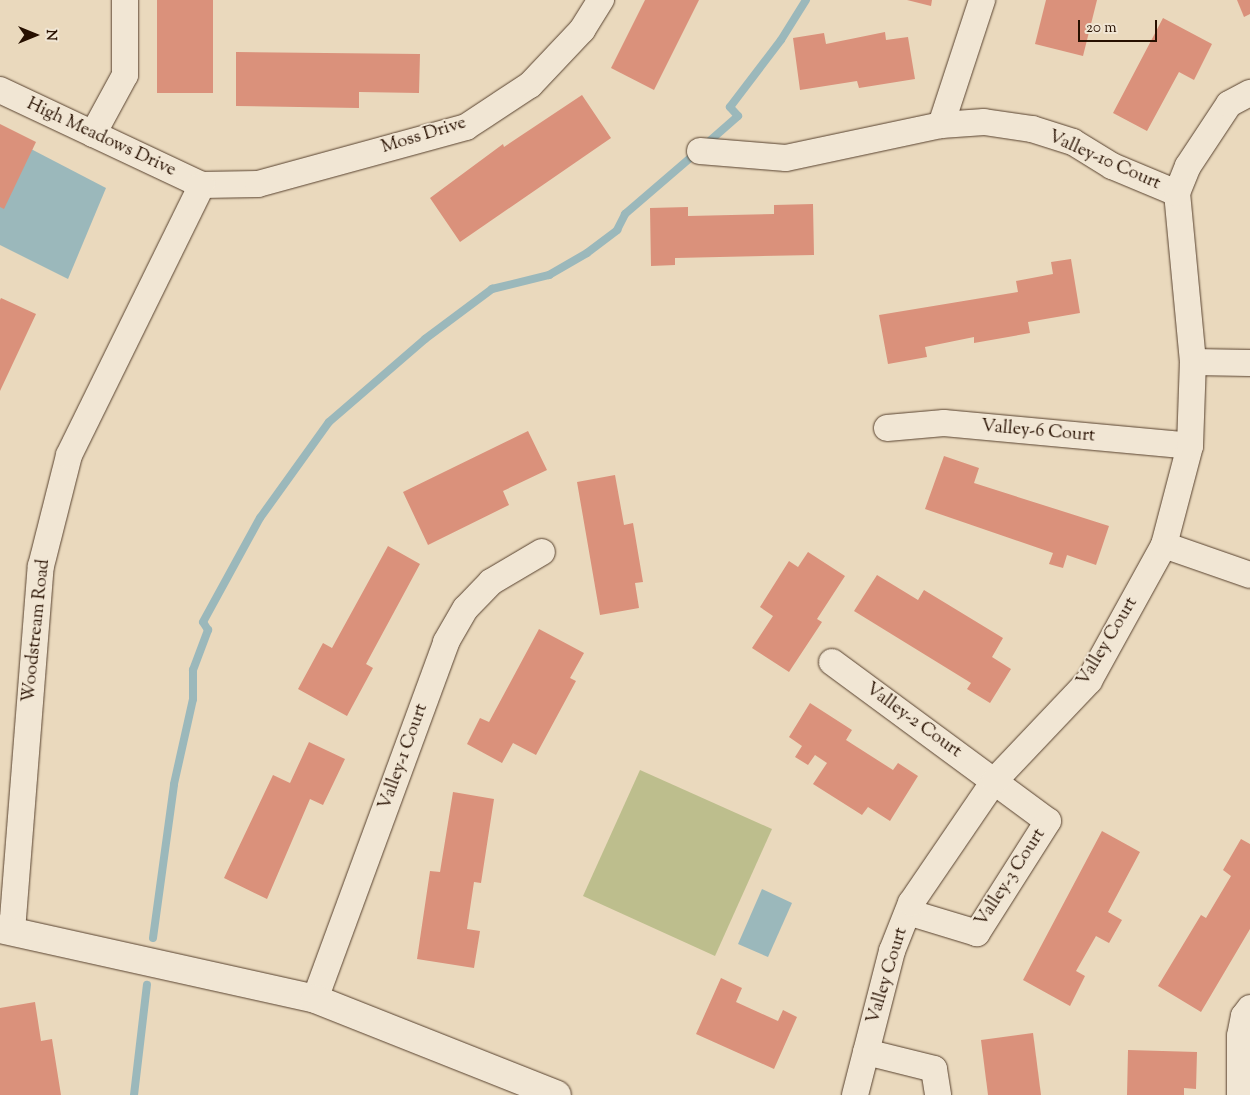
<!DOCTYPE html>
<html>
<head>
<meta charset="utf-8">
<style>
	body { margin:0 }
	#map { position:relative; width:1250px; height:1095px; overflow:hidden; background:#ead9bd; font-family:"Sorts Mill Goudy",serif }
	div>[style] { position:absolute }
	.green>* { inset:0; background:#bdbe8d }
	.water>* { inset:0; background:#9bb8bb }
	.stream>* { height:8px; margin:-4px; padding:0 4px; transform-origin:4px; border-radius:4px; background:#9bb8bb }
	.building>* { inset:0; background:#da917b }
	.roads { filter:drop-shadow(0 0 1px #58422f) drop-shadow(0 0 1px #58422f) }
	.minor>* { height:26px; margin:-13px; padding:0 13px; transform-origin:13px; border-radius:13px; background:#f1e6d4 }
	.tertiary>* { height:28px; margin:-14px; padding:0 14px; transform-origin:14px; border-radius:14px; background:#f1e6d4 }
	span { translate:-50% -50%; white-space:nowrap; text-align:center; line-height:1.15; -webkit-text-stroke:4px #f1e6d4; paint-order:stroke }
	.street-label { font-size:18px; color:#271000 }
	.north { position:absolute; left:10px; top:10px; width:50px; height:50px; -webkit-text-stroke:4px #f1e6d4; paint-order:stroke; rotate:90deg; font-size:14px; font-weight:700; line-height:20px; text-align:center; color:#271000 }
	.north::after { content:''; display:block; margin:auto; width:18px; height:22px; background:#271000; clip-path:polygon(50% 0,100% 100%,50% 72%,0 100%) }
	.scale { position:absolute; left:1078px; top:20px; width:79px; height:22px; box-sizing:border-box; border:2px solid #271000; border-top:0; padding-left:6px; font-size:15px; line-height:18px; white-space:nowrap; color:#271000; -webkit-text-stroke:4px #f1e6d4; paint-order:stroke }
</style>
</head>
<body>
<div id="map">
	<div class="green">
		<i style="clip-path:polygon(640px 770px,772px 829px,715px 956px,583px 896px)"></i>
	</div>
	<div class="water">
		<i style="clip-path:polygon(31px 149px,106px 188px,68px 279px,0 245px,0 197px)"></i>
		<i style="clip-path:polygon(762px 889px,792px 903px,768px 957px,738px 944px)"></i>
	</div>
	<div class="stream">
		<i style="left:705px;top:145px;width:44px;rotate:-41.3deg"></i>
		<i style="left:738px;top:116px;width:12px;rotate:-132deg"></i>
		<i style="left:730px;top:107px;width:84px;rotate:-52.7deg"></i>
		<i style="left:781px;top:40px;width:47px;rotate:-58deg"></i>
		<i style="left:153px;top:938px;width:155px;rotate:-82.2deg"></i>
		<i style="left:174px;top:784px;width:87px;rotate:-77.4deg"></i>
		<i style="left:193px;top:699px;width:29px;rotate:-90deg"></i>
		<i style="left:193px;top:670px;width:43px;rotate:-69.4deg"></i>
		<i style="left:208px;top:630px;width:9px;rotate:-122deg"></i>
		<i style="left:203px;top:622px;width:119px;rotate:-61.3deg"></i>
		<i style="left:260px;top:518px;width:118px;rotate:-54.3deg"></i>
		<i style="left:329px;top:422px;width:127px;rotate:-40.8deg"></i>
		<i style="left:425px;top:339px;width:84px;rotate:-36.7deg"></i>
		<i style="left:492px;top:289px;width:59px;rotate:-13.8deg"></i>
		<i style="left:549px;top:275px;width:44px;rotate:-30.1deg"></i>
		<i style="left:587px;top:253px;width:38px;rotate:-37deg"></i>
		<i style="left:617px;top:230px;width:18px;rotate:-63deg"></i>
		<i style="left:625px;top:214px;width:94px;rotate:-40.7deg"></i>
		<i style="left:134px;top:1095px;width:111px;rotate:-83.3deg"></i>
	</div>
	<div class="building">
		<i style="clip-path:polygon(157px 0,213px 0,213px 93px,157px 93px)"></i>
		<i style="clip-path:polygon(645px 0,699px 0,654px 90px,611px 68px)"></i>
		<i style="clip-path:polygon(907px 0,932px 0,931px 6px)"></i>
		<i style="clip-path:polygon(1046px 0,1097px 0,1083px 56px,1035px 44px)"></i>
		<i style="clip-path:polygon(1237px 0,1250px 0,1250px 14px,1244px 17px)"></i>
		<i style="clip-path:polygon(1163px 18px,1212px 44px,1194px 80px,1179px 72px,1147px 131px,1113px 113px)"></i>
		<i style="clip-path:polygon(885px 32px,886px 40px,908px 37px,915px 79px,859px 88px,857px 81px,800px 90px,793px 38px,824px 33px,826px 44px)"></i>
		<i style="clip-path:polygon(236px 52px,420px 54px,419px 93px,359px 92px,359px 108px,236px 106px)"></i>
		<i style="clip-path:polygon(582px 95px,611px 138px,460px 242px,430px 198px,503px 144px,504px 147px)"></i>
		<i style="clip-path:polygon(0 124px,36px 142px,4px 209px,0 207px)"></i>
		<i style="clip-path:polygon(813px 204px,814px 255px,675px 258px,675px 265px,651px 266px,650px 208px,688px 207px,688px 216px,774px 214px,774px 205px)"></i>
		<i style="clip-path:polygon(1071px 259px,1080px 313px,1028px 322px,1030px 333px,974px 343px,974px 337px,925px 347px,927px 357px,888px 364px,879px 315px,1018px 292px,1016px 281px,1053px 274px,1051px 262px)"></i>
		<i style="clip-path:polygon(1px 298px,36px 314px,0 391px,0 300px)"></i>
		<i style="clip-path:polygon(528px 431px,547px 470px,503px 491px,509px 505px,428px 545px,403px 492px)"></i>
		<i style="clip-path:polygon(944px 456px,979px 468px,974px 483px,1109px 526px,1096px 565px,1067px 555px,1063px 568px,1049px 564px,1053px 553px,925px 509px)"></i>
		<i style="clip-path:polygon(615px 475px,624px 525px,633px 523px,643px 582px,635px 583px,639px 608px,600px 615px,577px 482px)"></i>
		<i style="clip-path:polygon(388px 546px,420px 564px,366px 664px,373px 668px,347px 716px,298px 689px,323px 643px,332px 648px)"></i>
		<i style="clip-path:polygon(808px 552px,845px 576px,817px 619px,822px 622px,789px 672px,752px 648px,773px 616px,760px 607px,789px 561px,798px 567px)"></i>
		<i style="clip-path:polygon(877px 575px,918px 600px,924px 590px,1003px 638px,992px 657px,1011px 669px,990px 703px,967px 689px,971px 683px,854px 611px)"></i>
		<i style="clip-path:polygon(539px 629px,584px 653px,570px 678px,576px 681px,536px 755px,513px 743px,502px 763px,467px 744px,480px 718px,489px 722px)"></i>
		<i style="clip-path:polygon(810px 703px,852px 730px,846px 740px,893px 770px,898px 763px,918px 776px,890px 821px,868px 807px,862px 815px,813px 784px,827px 763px,815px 755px,808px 765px,795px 757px,802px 746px,789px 737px)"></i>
		<i style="clip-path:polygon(309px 742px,345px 759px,323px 805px,310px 799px,267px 899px,224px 878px,273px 775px,290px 783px)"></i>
		<i style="clip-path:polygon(453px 792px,494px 799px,481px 883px,474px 882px,467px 929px,480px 931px,474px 968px,417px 959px,430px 871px,440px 872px)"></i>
		<i style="clip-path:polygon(1102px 831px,1140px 852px,1108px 912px,1122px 920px,1109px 943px,1096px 936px,1076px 971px,1085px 976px,1070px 1006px,1023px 980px)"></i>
		<i style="clip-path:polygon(1241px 839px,1250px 844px,1250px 929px,1201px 1012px,1158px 986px,1201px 915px,1206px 918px,1231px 876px,1223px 870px)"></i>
		<i style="clip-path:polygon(721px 978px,742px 988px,736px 1002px,778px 1021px,783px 1010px,797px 1017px,774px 1069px,696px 1034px)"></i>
		<i style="clip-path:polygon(35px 1002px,41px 1041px,52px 1039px,61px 1095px,0 1095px,0 1008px)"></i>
		<i style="clip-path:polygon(1033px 1033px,1041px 1095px,988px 1095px,981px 1040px)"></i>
		<i style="clip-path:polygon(1128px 1050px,1197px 1052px,1196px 1089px,1184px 1088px,1184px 1095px,1127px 1095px)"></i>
	</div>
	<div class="roads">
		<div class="minor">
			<i style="left:0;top:90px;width:223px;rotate:25.2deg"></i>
			<i style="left:202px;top:185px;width:56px;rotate:-1deg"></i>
			<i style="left:258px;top:184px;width:216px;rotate:-15.3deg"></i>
			<i style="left:466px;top:127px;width:77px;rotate:-33.3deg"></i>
			<i style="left:530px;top:85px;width:76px;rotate:-46.6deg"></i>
			<i style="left:582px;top:30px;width:36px;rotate:-58deg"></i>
			<i style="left:941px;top:125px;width:132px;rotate:-71.8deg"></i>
			<i style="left:93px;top:134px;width:67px;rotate:-61.5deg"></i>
			<i style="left:125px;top:75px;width:75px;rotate:-90deg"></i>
			<i style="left:700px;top:151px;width:86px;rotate:4.7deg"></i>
			<i style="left:786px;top:158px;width:158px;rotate:-12deg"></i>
			<i style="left:941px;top:125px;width:43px;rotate:-4deg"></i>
			<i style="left:984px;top:122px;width:49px;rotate:8.3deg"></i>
			<i style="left:1032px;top:129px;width:43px;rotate:17.6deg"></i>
			<i style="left:1073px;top:142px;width:46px;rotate:31.6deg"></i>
			<i style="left:1112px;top:166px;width:70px;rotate:22.6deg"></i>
			<i style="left:1193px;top:362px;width:57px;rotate:1deg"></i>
			<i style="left:887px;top:428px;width:57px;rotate:-5deg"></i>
			<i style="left:944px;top:423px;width:247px;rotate:5.3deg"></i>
			<i style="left:1164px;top:545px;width:91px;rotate:19.2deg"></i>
			<i style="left:832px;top:662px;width:268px;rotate:36.4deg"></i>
			<i style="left:1048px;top:821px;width:133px;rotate:122.4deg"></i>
			<i style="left:977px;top:933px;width:72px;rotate:-163.1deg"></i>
			<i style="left:12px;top:931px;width:366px;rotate:-85.5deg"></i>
			<i style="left:41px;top:566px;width:114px;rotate:-75.8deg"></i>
			<i style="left:69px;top:455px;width:301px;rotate:-63.8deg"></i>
			<i style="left:315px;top:999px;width:380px;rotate:-69.8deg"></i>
			<i style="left:446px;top:642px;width:39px;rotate:-60deg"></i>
			<i style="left:466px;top:608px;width:36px;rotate:-46deg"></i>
			<i style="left:491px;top:582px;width:59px;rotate:-30.5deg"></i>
			<i style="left:866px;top:1052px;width:70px;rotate:14deg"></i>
			<i style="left:934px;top:1069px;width:26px;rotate:81deg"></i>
			<i style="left:855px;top:1095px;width:149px;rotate:-75.6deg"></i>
			<i style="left:892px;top:951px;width:52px;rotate:-68.4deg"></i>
			<i style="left:911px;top:903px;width:149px;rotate:-55.7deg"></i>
			<i style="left:995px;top:780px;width:137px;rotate:-46.5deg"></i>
			<i style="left:1089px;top:681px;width:155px;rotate:-61.1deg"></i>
			<i style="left:1164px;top:545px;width:102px;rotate:-75.3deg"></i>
			<i style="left:1190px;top:446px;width:84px;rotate:-88deg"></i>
			<i style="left:1193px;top:362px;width:170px;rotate:-95.4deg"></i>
			<i style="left:1177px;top:193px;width:29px;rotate:-68deg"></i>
			<i style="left:1188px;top:166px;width:74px;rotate:-56.5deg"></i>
			<i style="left:1229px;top:104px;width:24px;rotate:-28deg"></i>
			<i style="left:1240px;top:1095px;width:59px;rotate:-90deg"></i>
			<i style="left:1240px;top:1036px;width:20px;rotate:-79deg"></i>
			<i style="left:1244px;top:1016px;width:10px;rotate:-53deg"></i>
		</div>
		<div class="tertiary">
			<i style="left:0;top:929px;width:323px;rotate:12.5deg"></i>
			<i style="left:315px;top:999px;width:260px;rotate:21.6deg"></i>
		</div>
	</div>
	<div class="street-label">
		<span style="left:424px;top:136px;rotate:-17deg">Moss Drive</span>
		<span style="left:101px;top:138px;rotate:25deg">High Meadows Drive</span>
		<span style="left:1104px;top:161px;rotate:24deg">Valley-10 Court</span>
		<span style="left:1038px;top:432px;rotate:5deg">Valley-6 Court</span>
		<span style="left:37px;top:631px;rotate:-84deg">Woodstream Road</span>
		<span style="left:1108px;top:642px;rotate:-59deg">Valley Court</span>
		<span style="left:913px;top:721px;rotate:36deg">Valley-2 Court</span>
		<span style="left:404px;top:757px;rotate:-70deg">Valley-1 Court</span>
		<span style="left:1011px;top:878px;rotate:-57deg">Valley-3 Court</span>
		<span style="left:888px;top:976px;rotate:-73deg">Valley Court</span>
	</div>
	<div class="north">N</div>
	<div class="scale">20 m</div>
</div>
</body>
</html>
